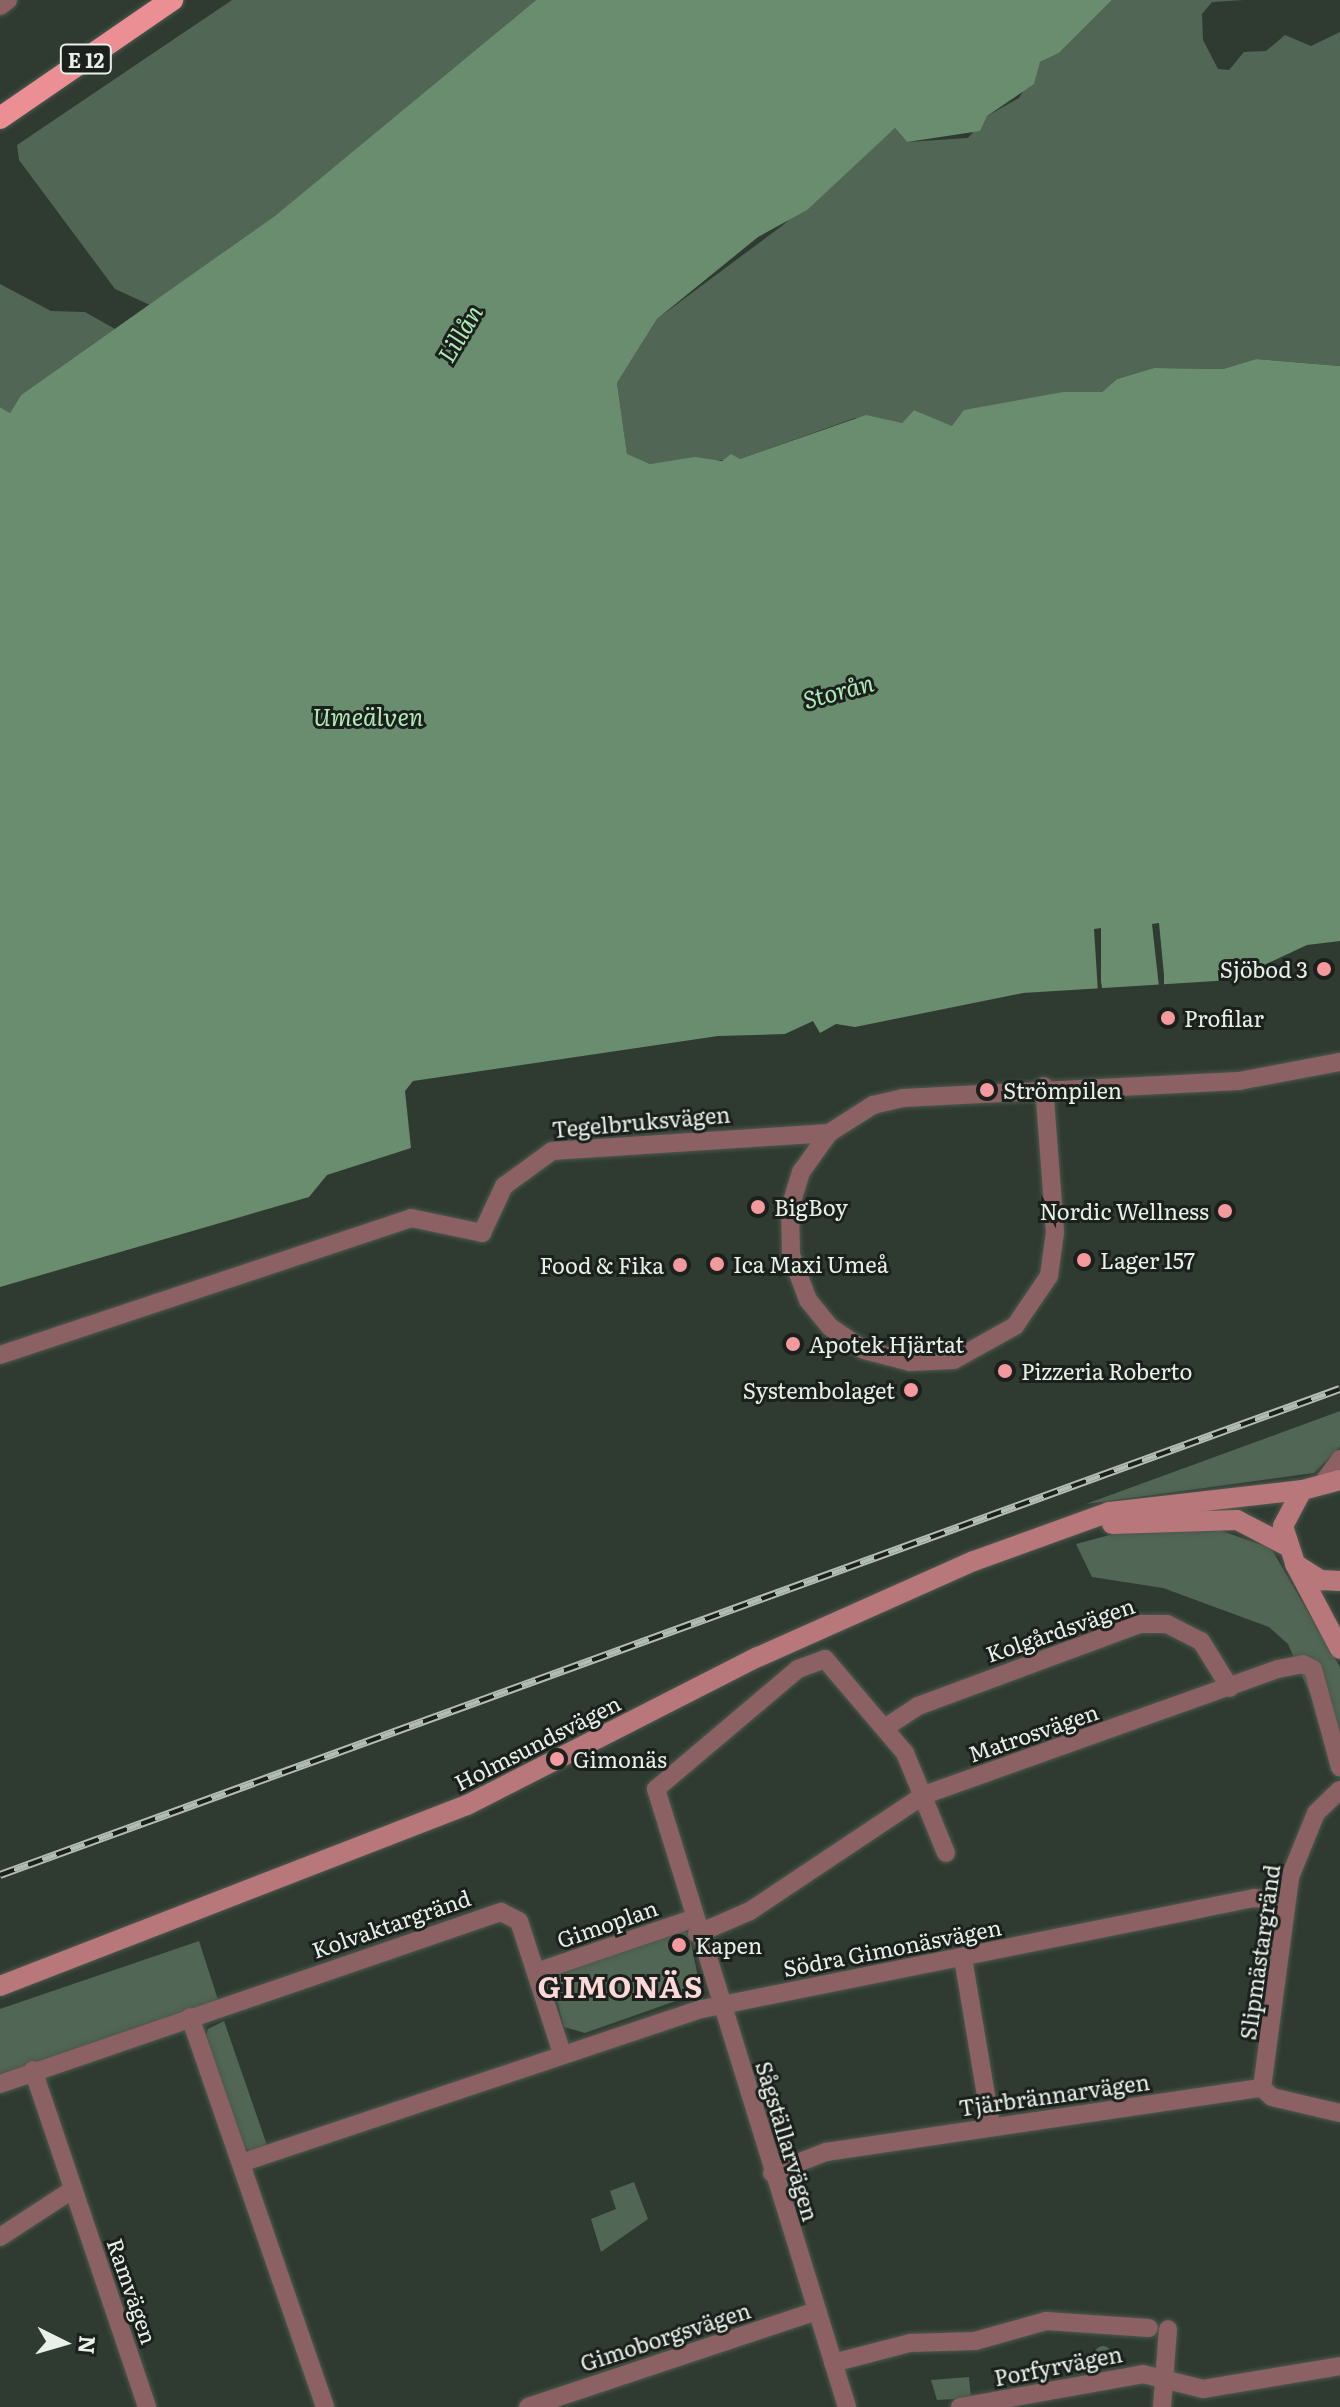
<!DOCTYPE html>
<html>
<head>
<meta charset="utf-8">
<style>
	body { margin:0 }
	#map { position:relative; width:1340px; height:2407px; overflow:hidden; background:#2f3b31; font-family:Literata,serif }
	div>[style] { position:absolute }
	.green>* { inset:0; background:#516654 }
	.round { border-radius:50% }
	.water>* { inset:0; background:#698d6e }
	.pier>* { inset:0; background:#2f3b31 }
	.roads { filter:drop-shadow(0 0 2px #4d584e) drop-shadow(0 0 2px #4d584e) }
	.minor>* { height:18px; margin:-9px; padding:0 9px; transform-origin:9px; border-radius:9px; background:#8b6163 }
	.secondary>* { height:20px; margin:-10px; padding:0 10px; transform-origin:10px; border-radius:10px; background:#b8777a }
	.trunk>* { height:22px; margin:-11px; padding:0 11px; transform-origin:11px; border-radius:11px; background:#eb8f94 }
	.rail>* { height:8px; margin-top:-4px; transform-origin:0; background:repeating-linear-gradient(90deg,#1b201c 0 15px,#b3bcb4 0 30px); box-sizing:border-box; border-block:2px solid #b3bcb4 }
	.dots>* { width:22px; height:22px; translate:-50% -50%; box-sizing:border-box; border:4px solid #1b201c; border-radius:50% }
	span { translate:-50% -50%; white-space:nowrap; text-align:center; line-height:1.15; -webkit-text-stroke:6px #1b201c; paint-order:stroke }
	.shield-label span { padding:2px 6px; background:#1b201c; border:2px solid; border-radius:6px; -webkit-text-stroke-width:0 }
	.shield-label { font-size:20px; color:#e8f0e9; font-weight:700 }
	.poi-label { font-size:22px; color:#e8f0e9 }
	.right { translate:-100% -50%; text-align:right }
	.left { translate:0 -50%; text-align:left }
	.street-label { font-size:22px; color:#e8f0e9 }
	.water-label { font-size:24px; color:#b0eab8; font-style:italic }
	.district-label { font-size:30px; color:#fcd8d9; font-weight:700; letter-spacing:2px }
	.north { position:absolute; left:24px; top:2303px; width:80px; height:80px; -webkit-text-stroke:6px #1b201c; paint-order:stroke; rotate:95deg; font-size:22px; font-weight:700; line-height:32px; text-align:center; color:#e8f0e9 }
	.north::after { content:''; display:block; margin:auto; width:28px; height:36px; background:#e8f0e9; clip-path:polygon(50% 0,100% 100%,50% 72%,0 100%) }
</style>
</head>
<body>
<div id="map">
	<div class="green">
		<i style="clip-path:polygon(232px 0,536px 0,276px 216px,150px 305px,115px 289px,19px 160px,17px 145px)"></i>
		<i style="clip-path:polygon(1112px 0,1244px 0,1212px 2px,1202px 14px,1203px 40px,1218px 69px,1229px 70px,1244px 52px,1266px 51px,1285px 35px,1311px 46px,1340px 32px,1340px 366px,1256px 359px,1223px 369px,1154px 368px,1117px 379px,1102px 392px,1063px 392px,953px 427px,914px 410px,902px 423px,855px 418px,740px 459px,650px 464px,627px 455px,617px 383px,657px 319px,783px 225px,895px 128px,907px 142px,968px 138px,987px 116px,1019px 98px,1040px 62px,1059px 53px)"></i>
		<i style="clip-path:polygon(0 284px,51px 311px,85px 312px,115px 329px,21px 395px,10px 413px,0 407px)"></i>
		<i style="clip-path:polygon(1340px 1411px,1340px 1447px,1314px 1473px,1086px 1504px)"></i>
		<i style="clip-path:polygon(1216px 1529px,1271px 1548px,1340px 1667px,1340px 1773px,1331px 1771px,1314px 1703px,1288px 1644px,1269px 1627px,1163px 1588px,1092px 1577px,1076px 1544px,1121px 1532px)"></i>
		<i style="clip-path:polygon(681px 1929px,689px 1933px,701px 1992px,585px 2033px,564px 2027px,551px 1978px,558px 1969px)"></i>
		<i style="clip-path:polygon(199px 1941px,219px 2003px,0 2075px,0 2009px)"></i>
		<i style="clip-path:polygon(224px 2021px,269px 2151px,257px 2155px,244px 2147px,204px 2042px,208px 2029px)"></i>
		<i style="clip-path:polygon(634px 2182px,648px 2219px,601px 2252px,591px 2219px,616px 2209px,610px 2191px)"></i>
		<i class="round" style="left:1094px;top:2346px;width:18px;height:18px"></i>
		<i style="clip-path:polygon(969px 2377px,971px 2398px,937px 2400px,931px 2380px)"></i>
	</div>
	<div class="water">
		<i style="clip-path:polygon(536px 0,1112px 0,1059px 53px,1040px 62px,1034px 84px,987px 116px,980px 131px,907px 142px,895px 128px,807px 210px,758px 237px,657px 319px,617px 383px,627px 454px,650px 464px,695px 457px,722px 461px,731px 454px,740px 459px,866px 415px,902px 423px,914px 410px,952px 426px,964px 410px,1063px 392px,1102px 392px,1117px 379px,1154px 368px,1223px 369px,1256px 359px,1340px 366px,1340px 941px,1307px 945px,1232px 980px,1023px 993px,855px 1027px,836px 1024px,820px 1033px,813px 1021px,785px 1034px,718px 1036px,413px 1081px,405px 1091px,411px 1148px,327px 1175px,309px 1197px,0 1287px,0 407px,10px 413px,21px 395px,275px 216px)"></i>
	</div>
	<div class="pier">
		<i style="clip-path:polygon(1159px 923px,1164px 975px,1164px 987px,1159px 987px,1152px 924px)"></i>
		<i style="clip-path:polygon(1101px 928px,1101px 982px,1103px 993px,1098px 993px,1094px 929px)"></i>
	</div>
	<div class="roads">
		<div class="minor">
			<i style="left:0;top:6px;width:10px;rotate:-37deg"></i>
			<i style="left:829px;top:1133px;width:48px;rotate:125.7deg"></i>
			<i style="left:801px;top:1172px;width:38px;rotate:107deg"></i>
			<i style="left:790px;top:1208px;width:47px;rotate:88.8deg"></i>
			<i style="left:791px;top:1255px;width:48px;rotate:69.3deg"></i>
			<i style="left:808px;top:1300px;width:35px;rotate:51deg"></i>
			<i style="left:830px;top:1327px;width:41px;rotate:34.1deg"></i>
			<i style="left:864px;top:1350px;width:48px;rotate:14.6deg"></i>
			<i style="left:910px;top:1362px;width:44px;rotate:-2.6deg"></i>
			<i style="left:954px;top:1360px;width:70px;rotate:-29.1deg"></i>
			<i style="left:1015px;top:1326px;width:60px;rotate:-55.8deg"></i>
			<i style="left:1049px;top:1276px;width:44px;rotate:-82.2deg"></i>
			<i style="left:1055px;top:1232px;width:146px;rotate:-94.3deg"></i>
			<i style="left:0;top:1355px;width:433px;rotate:-18.4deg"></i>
			<i style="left:411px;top:1218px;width:73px;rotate:11.9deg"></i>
			<i style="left:482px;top:1233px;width:52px;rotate:-64.9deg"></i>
			<i style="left:504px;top:1186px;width:59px;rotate:-36.1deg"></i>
			<i style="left:552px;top:1151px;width:278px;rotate:-3.7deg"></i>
			<i style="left:829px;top:1133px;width:52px;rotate:-32.5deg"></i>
			<i style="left:873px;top:1105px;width:31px;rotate:-13deg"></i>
			<i style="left:903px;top:1098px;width:336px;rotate:-2.9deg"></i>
			<i style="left:1239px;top:1081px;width:103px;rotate:-10.7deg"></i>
			<i style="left:1325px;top:1480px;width:26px;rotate:-54deg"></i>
			<i style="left:886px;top:1727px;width:38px;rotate:-33deg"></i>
			<i style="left:918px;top:1706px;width:237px;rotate:-20.3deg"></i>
			<i style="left:1140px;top:1624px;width:27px"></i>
			<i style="left:1167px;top:1624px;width:38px;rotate:27deg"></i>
			<i style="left:1201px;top:1641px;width:55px;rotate:58.3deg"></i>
			<i style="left:697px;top:1934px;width:58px;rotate:-23.5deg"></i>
			<i style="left:750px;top:1911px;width:209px;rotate:-33.7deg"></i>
			<i style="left:924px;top:1795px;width:376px;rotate:-19.6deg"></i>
			<i style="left:1278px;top:1669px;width:25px;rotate:-11deg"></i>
			<i style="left:1303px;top:1664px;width:11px;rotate:27deg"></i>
			<i style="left:1313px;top:1669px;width:102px;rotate:74.6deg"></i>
			<i style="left:963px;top:1958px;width:170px;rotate:80.5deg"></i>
			<i style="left:536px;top:1972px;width:165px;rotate:-18.8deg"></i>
			<i style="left:190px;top:2017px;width:413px;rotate:70.9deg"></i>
			<i style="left:33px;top:2070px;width:356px;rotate:71.3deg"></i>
			<i style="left:0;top:2084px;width:530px;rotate:-18.95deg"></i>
			<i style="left:501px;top:1912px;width:20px;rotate:27deg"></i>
			<i style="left:519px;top:1921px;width:139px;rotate:72deg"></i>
			<i style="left:1262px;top:2088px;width:213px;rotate:-82.4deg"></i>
			<i style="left:1290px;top:1877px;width:69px;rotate:-67.9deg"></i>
			<i style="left:1316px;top:1813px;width:33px;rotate:-44deg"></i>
			<i style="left:241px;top:2163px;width:486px;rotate:-18.5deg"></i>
			<i style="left:702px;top:2009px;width:563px;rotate:-11.37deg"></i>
			<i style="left:1254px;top:1898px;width:32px;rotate:7deg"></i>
			<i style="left:772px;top:2173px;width:58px;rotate:-21.3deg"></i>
			<i style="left:826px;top:2152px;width:441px;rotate:-8.4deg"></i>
			<i style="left:1262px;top:2088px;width:13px;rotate:42deg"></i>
			<i style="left:1272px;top:2097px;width:70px;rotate:13.2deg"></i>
			<i style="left:0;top:2237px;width:86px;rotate:-33.1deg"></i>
			<i style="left:833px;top:2363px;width:80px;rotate:-14.6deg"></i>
			<i style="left:910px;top:2343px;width:65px;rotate:-1.8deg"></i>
			<i style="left:975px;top:2341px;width:74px;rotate:-15.7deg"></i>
			<i style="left:1046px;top:2321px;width:103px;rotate:3.9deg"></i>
			<i style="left:528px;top:2407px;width:305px;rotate:-18.4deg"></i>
			<i style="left:847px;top:2407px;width:647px;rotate:-107.17deg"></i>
			<i style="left:656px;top:1789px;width:186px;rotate:-40.2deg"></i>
			<i style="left:798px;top:1669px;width:29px;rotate:-20deg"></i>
			<i style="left:825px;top:1659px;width:123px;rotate:49.6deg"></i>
			<i style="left:905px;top:1753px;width:108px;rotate:67.7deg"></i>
			<i style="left:960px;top:2407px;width:186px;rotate:-10.2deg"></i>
			<i style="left:1143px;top:2374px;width:62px;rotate:14deg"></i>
			<i style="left:1203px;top:2389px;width:139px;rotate:-9.5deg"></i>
			<i style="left:1162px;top:2407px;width:78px;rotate:-85.6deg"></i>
		</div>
		<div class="secondary">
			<i style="left:1340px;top:1480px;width:39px;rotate:165deg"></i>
			<i style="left:1302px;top:1490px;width:41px;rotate:117.8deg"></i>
			<i style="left:1283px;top:1526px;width:40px;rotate:72deg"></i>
			<i style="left:1295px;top:1564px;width:31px;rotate:32deg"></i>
			<i style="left:1321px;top:1580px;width:19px;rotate:3deg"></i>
			<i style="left:1112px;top:1524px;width:125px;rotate:-1.8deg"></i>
			<i style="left:1237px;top:1520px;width:54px;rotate:27.5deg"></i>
			<i style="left:1295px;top:1564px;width:96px;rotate:62.1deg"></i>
			<i style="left:0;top:1986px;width:501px;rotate:-21.19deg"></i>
			<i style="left:467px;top:1805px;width:326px;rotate:-27deg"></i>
			<i style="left:758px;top:1657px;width:236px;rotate:-24deg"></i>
			<i style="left:974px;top:1561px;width:144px;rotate:-19.9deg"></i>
			<i style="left:1109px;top:1512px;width:194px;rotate:-6.5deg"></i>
		</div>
		<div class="trunk">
			<i style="left:0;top:118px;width:209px;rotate:-34.5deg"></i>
		</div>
	</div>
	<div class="rail">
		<i style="left:0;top:1875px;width:1425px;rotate:-19.94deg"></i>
	</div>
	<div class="dots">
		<i style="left:1324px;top:969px;background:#f49a9f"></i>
		<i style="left:1168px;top:1018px;background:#f49a9f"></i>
		<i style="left:987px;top:1090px;background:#f49a9f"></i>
		<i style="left:758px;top:1207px;background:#f49a9f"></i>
		<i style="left:1225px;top:1211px;background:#f49a9f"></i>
		<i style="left:1084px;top:1260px;background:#f49a9f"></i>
		<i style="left:717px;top:1264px;background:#f49a9f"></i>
		<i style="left:680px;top:1265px;background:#f49a9f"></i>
		<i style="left:793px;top:1344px;background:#f49a9f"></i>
		<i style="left:1005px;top:1371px;background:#f49a9f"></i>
		<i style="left:911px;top:1390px;background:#f49a9f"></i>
		<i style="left:557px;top:1759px;background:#f49a9f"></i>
		<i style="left:679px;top:1945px;background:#f49a9f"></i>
	</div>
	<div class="shield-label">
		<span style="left:86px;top:59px">E 12</span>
	</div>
	<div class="poi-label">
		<span class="right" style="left:1308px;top:969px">Sjöbod 3</span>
		<span class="left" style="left:1184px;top:1018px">Profilar</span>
		<span class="left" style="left:1003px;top:1090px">Strömpilen</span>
		<span class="left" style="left:774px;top:1207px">BigBoy</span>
		<span class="right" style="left:1209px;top:1211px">Nordic Wellness</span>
		<span class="left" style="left:1100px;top:1260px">Lager 157</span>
		<span class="left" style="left:733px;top:1264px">Ica Maxi Umeå</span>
		<span class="right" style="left:664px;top:1265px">Food &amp; Fika</span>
		<span class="left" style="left:809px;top:1344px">Apotek Hjärtat</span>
		<span class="left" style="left:1021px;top:1371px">Pizzeria Roberto</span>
		<span class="right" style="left:895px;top:1390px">Systembolaget</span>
		<span class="left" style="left:573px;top:1759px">Gimonäs</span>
		<span class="left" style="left:695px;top:1945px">Kapen</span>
	</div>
	<div class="street-label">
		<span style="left:641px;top:1121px;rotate:-5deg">Tegelbruksvägen</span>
		<span style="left:1060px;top:1629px;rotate:-19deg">Kolgårdsvägen</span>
		<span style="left:1033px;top:1732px;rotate:-19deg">Matrosvägen</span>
		<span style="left:537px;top:1742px;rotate:-27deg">Holmsundsvägen</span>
		<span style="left:391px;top:1923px;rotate:-19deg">Kolvaktargränd</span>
		<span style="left:607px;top:1923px;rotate:-19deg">Gimoplan</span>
		<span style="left:892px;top:1947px;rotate:-11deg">Södra Gimonäsvägen</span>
		<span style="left:1259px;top:1952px;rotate:-82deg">Slipmästargränd</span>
		<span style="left:1054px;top:2094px;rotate:-8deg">Tjärbrännarvägen</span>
		<span style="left:788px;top:2141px;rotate:73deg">Sågställarvägen</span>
		<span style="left:133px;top:2291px;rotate:71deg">Ramvägen</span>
		<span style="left:665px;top:2336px;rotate:-18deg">Gimoborgsvägen</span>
		<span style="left:1058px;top:2365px;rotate:-11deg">Porfyrvägen</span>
	</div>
	<div class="water-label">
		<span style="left:459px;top:333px;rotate:-59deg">Lillån</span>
		<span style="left:838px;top:690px;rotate:-15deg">Storån</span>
		<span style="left:368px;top:716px">Umeälven</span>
	</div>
	<div class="district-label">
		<span style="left:621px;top:1985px">GIMONÄS</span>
	</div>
	<div class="north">N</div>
</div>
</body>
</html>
